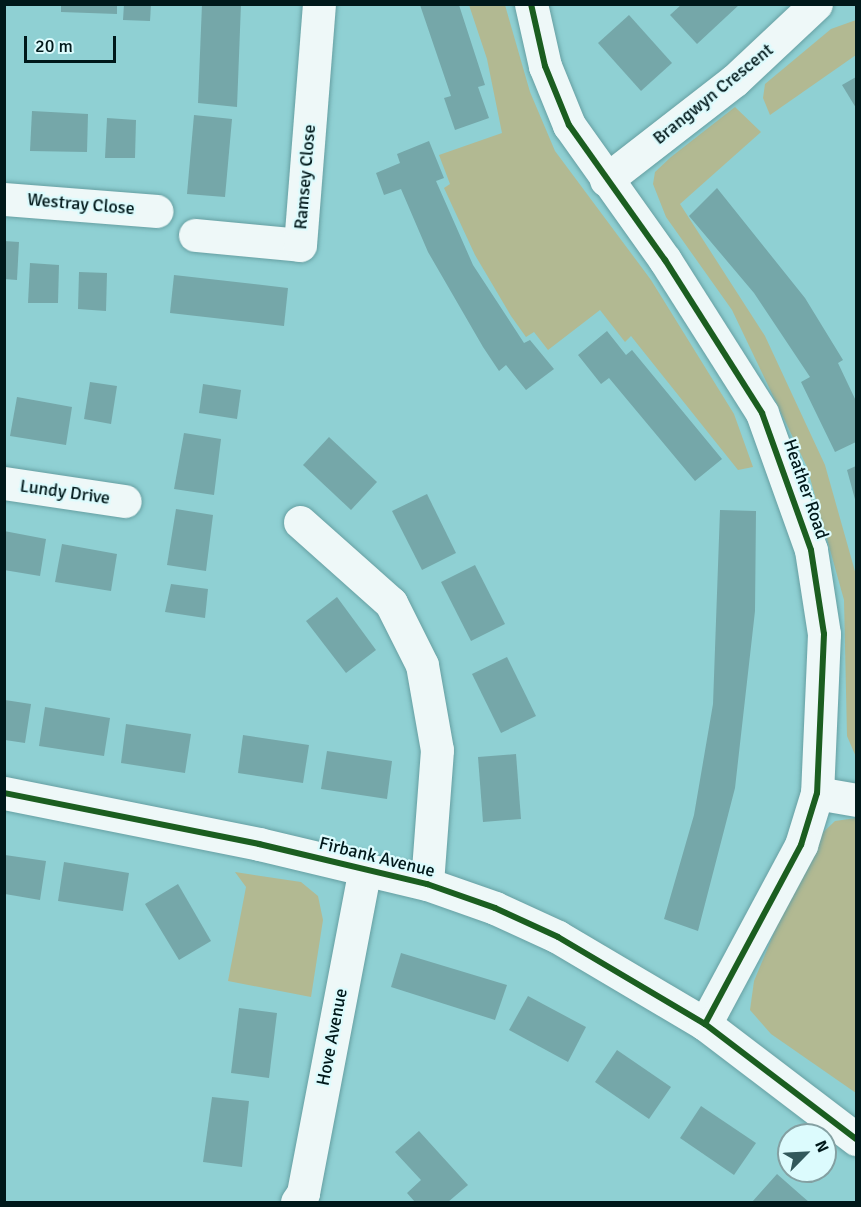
<!DOCTYPE html>
<html>
<head>
<meta charset="utf-8">
<style>
	body { margin:0 }
	#map { position:relative; width:861px; height:1207px; overflow:hidden; background:#8fd0d3; font-family:Signika,sans-serif }
	div>[style] { position:absolute }
	.green>* { inset:0; background:#b2b992 }
	.building>* { inset:0; background:#75a7a9 }
	.roads { filter:drop-shadow(0 0 2px #669fa2) drop-shadow(0 0 2px #669fa2) }
	.minor>* { height:33px; margin:-16.5px; padding:0 16.5px; transform-origin:16.5px; border-radius:16.5px; background:#eef8f8 }
	.tertiary>* { height:33px; margin:-16.5px; padding:0 16.5px; transform-origin:16.5px; border-radius:16.5px; background:#eef8f8 }
	.cycleway>* { height:6px; margin:-3px; padding:0 3px; transform-origin:3px; border-radius:3px; background:#1b5e20 }
	span { translate:-50% -50%; white-space:nowrap; text-align:center; line-height:1.15; -webkit-text-stroke:4.5px #dcfbfd; paint-order:stroke }
	.street-label { font-size:18px; color:#00181a }
	.frame { position:absolute; inset:0; border:6px solid #00181a; pointer-events:none }
	.north { position:absolute; left:777px; top:1123px; width:60px; height:60px; box-sizing:border-box; background:#dcfbfd; border:2px solid #84a0a2; border-radius:50%; rotate:66deg; font-size:16px; font-weight:700; line-height:24px; text-align:center; color:#00181a }
	.north::after { content:''; display:block; margin:auto; width:21px; height:27px; background:#32585b; clip-path:polygon(50% 0,100% 100%,50% 72%,0 100%) }
	.scale { position:absolute; left:24px; top:36px; width:92px; height:27px; box-sizing:border-box; border:3px solid #00181a; border-top:0; padding-left:8px; font-size:18px; line-height:21px; white-space:nowrap; color:#00181a; -webkit-text-stroke:4px #dcfbfd; paint-order:stroke }
</style>
</head>
<body>
<div id="map">
	<div class="green">
		<i style="clip-path:polygon(469px 5px,505px 5px,530px 92px,555px 151px,651px 280px,734px 414px,753px 467px,738px 470px,631px 336px,625px 342px,600px 310px,548px 350px,534px 332px,526px 337px,511px 316px,475px 255px,444px 188px,450px 184px,439px 155px,502px 133px,487px 59px)"></i>
		<i style="clip-path:polygon(856px 20px,856px 55px,770px 115px,763px 98px,765px 84px,831px 29px)"></i>
		<i style="clip-path:polygon(735px 107px,761px 132px,680px 204px,765px 336px,825px 465px,856px 575px,856px 757px,847px 736px,844px 600px,807px 467px,732px 310px,666px 217px,653px 184px,655px 172px,671px 157px)"></i>
		<i style="clip-path:polygon(856px 818px,856px 1093px,771px 1034px,750px 1010px,754px 981px,811px 844px,835px 821px)"></i>
		<i style="clip-path:polygon(235px 872px,301px 882px,318px 896px,323px 920px,311px 997px,228px 981px,246px 887px)"></i>
	</div>
	<div class="building">
		<i style="clip-path:polygon(61px 4px,117px 4px,117px 14px,61px 12px)"></i>
		<i style="clip-path:polygon(124px 4px,151px 4px,150px 21px,123px 20px)"></i>
		<i style="clip-path:polygon(202px 4px,241px 4px,237px 107px,198px 103px)"></i>
		<i style="clip-path:polygon(682px 4px,740px 4px,697px 44px,670px 15px)"></i>
		<i style="clip-path:polygon(420px 5px,459px 5px,485px 85px,478px 87px,489px 118px,455px 130px,444px 98px,451px 96px)"></i>
		<i style="clip-path:polygon(629px 15px,672px 63px,641px 91px,598px 43px)"></i>
		<i style="clip-path:polygon(856px 77px,856px 108px,842px 85px)"></i>
		<i style="clip-path:polygon(32px 111px,88px 114px,87px 152px,30px 151px)"></i>
		<i style="clip-path:polygon(194px 115px,232px 119px,225px 197px,187px 194px)"></i>
		<i style="clip-path:polygon(107px 118px,136px 120px,135px 158px,105px 158px)"></i>
		<i style="clip-path:polygon(429px 141px,444px 178px,436px 181px,473px 265px,524px 343px,530px 340px,554px 369px,526px 390px,506px 365px,499px 371px,483px 347px,428px 252px,401px 189px,384px 195px,376px 173px,400px 163px,397px 154px)"></i>
		<i style="clip-path:polygon(717px 188px,805px 298px,843px 360px,838px 363px,856px 401px,856px 442px,835px 452px,801px 382px,810px 377px,754px 293px,689px 216px)"></i>
		<i style="clip-path:polygon(4px 241px,19px 242px,17px 280px,4px 279px)"></i>
		<i style="clip-path:polygon(30px 263px,59px 265px,58px 303px,28px 303px)"></i>
		<i style="clip-path:polygon(79px 272px,107px 273px,106px 311px,78px 309px)"></i>
		<i style="clip-path:polygon(174px 275px,288px 288px,284px 326px,170px 313px)"></i>
		<i style="clip-path:polygon(607px 331px,626px 355px,632px 350px,722px 459px,695px 481px,609px 378px,601px 384px,578px 355px)"></i>
		<i style="clip-path:polygon(90px 382px,117px 386px,111px 424px,84px 419px)"></i>
		<i style="clip-path:polygon(203px 384px,241px 390px,237px 419px,199px 413px)"></i>
		<i style="clip-path:polygon(17px 397px,72px 407px,66px 445px,10px 436px)"></i>
		<i style="clip-path:polygon(184px 433px,221px 439px,214px 495px,174px 489px)"></i>
		<i style="clip-path:polygon(329px 437px,377px 482px,351px 510px,303px 465px)"></i>
		<i style="clip-path:polygon(856px 466px,856px 503px,847px 470px)"></i>
		<i style="clip-path:polygon(427px 494px,456px 553px,422px 570px,392px 511px)"></i>
		<i style="clip-path:polygon(176px 509px,213px 515px,206px 571px,167px 565px)"></i>
		<i style="clip-path:polygon(720px 510px,756px 511px,755px 611px,735px 788px,698px 931px,664px 919px,694px 815px,713px 704px)"></i>
		<i style="clip-path:polygon(4px 531px,46px 539px,40px 576px,4px 570px)"></i>
		<i style="clip-path:polygon(62px 544px,117px 554px,111px 591px,55px 582px)"></i>
		<i style="clip-path:polygon(475px 565px,505px 624px,471px 641px,441px 582px)"></i>
		<i style="clip-path:polygon(171px 584px,208px 589px,205px 618px,165px 612px)"></i>
		<i style="clip-path:polygon(337px 597px,376px 650px,346px 673px,306px 621px)"></i>
		<i style="clip-path:polygon(507px 657px,536px 716px,501px 733px,472px 674px)"></i>
		<i style="clip-path:polygon(5px 700px,31px 704px,25px 743px,5px 740px)"></i>
		<i style="clip-path:polygon(45px 707px,110px 718px,104px 756px,39px 746px)"></i>
		<i style="clip-path:polygon(126px 724px,191px 734px,185px 773px,121px 763px)"></i>
		<i style="clip-path:polygon(243px 735px,309px 745px,303px 783px,238px 773px)"></i>
		<i style="clip-path:polygon(327px 751px,392px 761px,387px 799px,321px 789px)"></i>
		<i style="clip-path:polygon(516px 754px,521px 819px,483px 822px,478px 757px)"></i>
		<i style="clip-path:polygon(5px 855px,46px 861px,40px 900px,5px 894px)"></i>
		<i style="clip-path:polygon(64px 862px,129px 873px,123px 911px,58px 901px)"></i>
		<i style="clip-path:polygon(178px 884px,211px 941px,179px 960px,145px 904px)"></i>
		<i style="clip-path:polygon(401px 953px,507px 985px,495px 1020px,391px 987px)"></i>
		<i style="clip-path:polygon(528px 996px,586px 1027px,568px 1062px,509px 1030px)"></i>
		<i style="clip-path:polygon(239px 1008px,277px 1013px,269px 1078px,231px 1073px)"></i>
		<i style="clip-path:polygon(617px 1050px,671px 1087px,649px 1119px,595px 1082px)"></i>
		<i style="clip-path:polygon(212px 1097px,249px 1101px,242px 1167px,203px 1162px)"></i>
		<i style="clip-path:polygon(701px 1106px,756px 1143px,734px 1175px,680px 1138px)"></i>
		<i style="clip-path:polygon(419px 1131px,468px 1185px,448px 1202px,415px 1202px,407px 1193px,421px 1180px,395px 1152px)"></i>
		<i style="clip-path:polygon(777px 1174px,802px 1196px,809px 1202px,752px 1202px)"></i>
	</div>
	<div class="roads">
		<div class="minor">
			<i style="left:531px;top:4px;width:64px;rotate:77.3deg"></i>
			<i style="left:545px;top:66px;width:64px;rotate:67.9deg"></i>
			<i style="left:569px;top:125px;width:166px;rotate:54.6deg"></i>
			<i style="left:665px;top:260px;width:181px;rotate:57.6deg"></i>
			<i style="left:762px;top:413px;width:145px;rotate:70.3deg"></i>
			<i style="left:811px;top:550px;width:85px;rotate:81.2deg"></i>
			<i style="left:824px;top:634px;width:159px;rotate:92.5deg"></i>
			<i style="left:817px;top:793px;width:54px;rotate:107.1deg"></i>
			<i style="left:801px;top:845px;width:203px;rotate:118.2deg"></i>
			<i style="left:606px;top:180px;width:163px;rotate:-37.8deg"></i>
			<i style="left:735px;top:80px;width:111px;rotate:-43.2deg"></i>
			<i style="left:4px;top:199px;width:153px;rotate:4.5deg"></i>
			<i style="left:195px;top:235px;width:105px;rotate:5.4deg"></i>
			<i style="left:300px;top:245px;width:242px;rotate:-85.5deg"></i>
			<i style="left:4px;top:483px;width:122px;rotate:8.5deg"></i>
			<i style="left:300px;top:522px;width:122px;rotate:41.7deg"></i>
			<i style="left:391px;top:603px;width:69px;rotate:63.4deg"></i>
			<i style="left:422px;top:665px;width:86px;rotate:80deg"></i>
			<i style="left:437px;top:750px;width:134px;rotate:94.3deg"></i>
			<i style="left:817px;top:793px;width:40px;rotate:10deg"></i>
			<i style="left:297px;top:1202px;width:11px;rotate:-56deg"></i>
			<i style="left:303px;top:1193px;width:330px;rotate:-79.2deg"></i>
		</div>
		<div class="tertiary">
			<i style="left:4px;top:793px;width:260px;rotate:11.3deg"></i>
			<i style="left:259px;top:844px;width:173px;rotate:13.4deg"></i>
			<i style="left:427px;top:884px;width:72px;rotate:19.4deg"></i>
			<i style="left:495px;top:908px;width:69px;rotate:24.7deg"></i>
			<i style="left:558px;top:937px;width:171px;rotate:30.6deg"></i>
			<i style="left:705px;top:1024px;width:190px;rotate:37.3deg"></i>
		</div>
	</div>
	<div class="cycleway">
		<i style="left:531px;top:4px;width:64px;rotate:77.3deg"></i>
		<i style="left:545px;top:66px;width:64px;rotate:67.9deg"></i>
		<i style="left:569px;top:125px;width:166px;rotate:54.6deg"></i>
		<i style="left:665px;top:260px;width:181px;rotate:57.6deg"></i>
		<i style="left:762px;top:413px;width:145px;rotate:70.3deg"></i>
		<i style="left:811px;top:550px;width:85px;rotate:81.2deg"></i>
		<i style="left:824px;top:634px;width:159px;rotate:92.5deg"></i>
		<i style="left:817px;top:793px;width:54px;rotate:107.1deg"></i>
		<i style="left:801px;top:845px;width:203px;rotate:118.2deg"></i>
		<i style="left:4px;top:793px;width:260px;rotate:11.3deg"></i>
		<i style="left:259px;top:844px;width:173px;rotate:13.4deg"></i>
		<i style="left:427px;top:884px;width:72px;rotate:19.4deg"></i>
		<i style="left:495px;top:908px;width:69px;rotate:24.7deg"></i>
		<i style="left:558px;top:937px;width:171px;rotate:30.6deg"></i>
		<i style="left:705px;top:1024px;width:190px;rotate:37.3deg"></i>
	</div>
	<div class="street-label">
		<span style="left:713px;top:94px;rotate:-39deg">Brangwyn Crescent</span>
		<span style="left:305px;top:177px;rotate:-85deg">Ramsey Close</span>
		<span style="left:81px;top:204px;rotate:5deg">Westray Close</span>
		<span style="left:806px;top:489px;rotate:71deg">Heather Road</span>
		<span style="left:65px;top:492px;rotate:8deg">Lundy Drive</span>
		<span style="left:377px;top:857px;rotate:14deg">Firbank Avenue</span>
		<span style="left:332px;top:1037px;rotate:-79deg">Hove Avenue</span>
	</div>
	<div class="frame"></div>
	<div class="north">N</div>
	<div class="scale">20 m</div>
</div>
</body>
</html>
